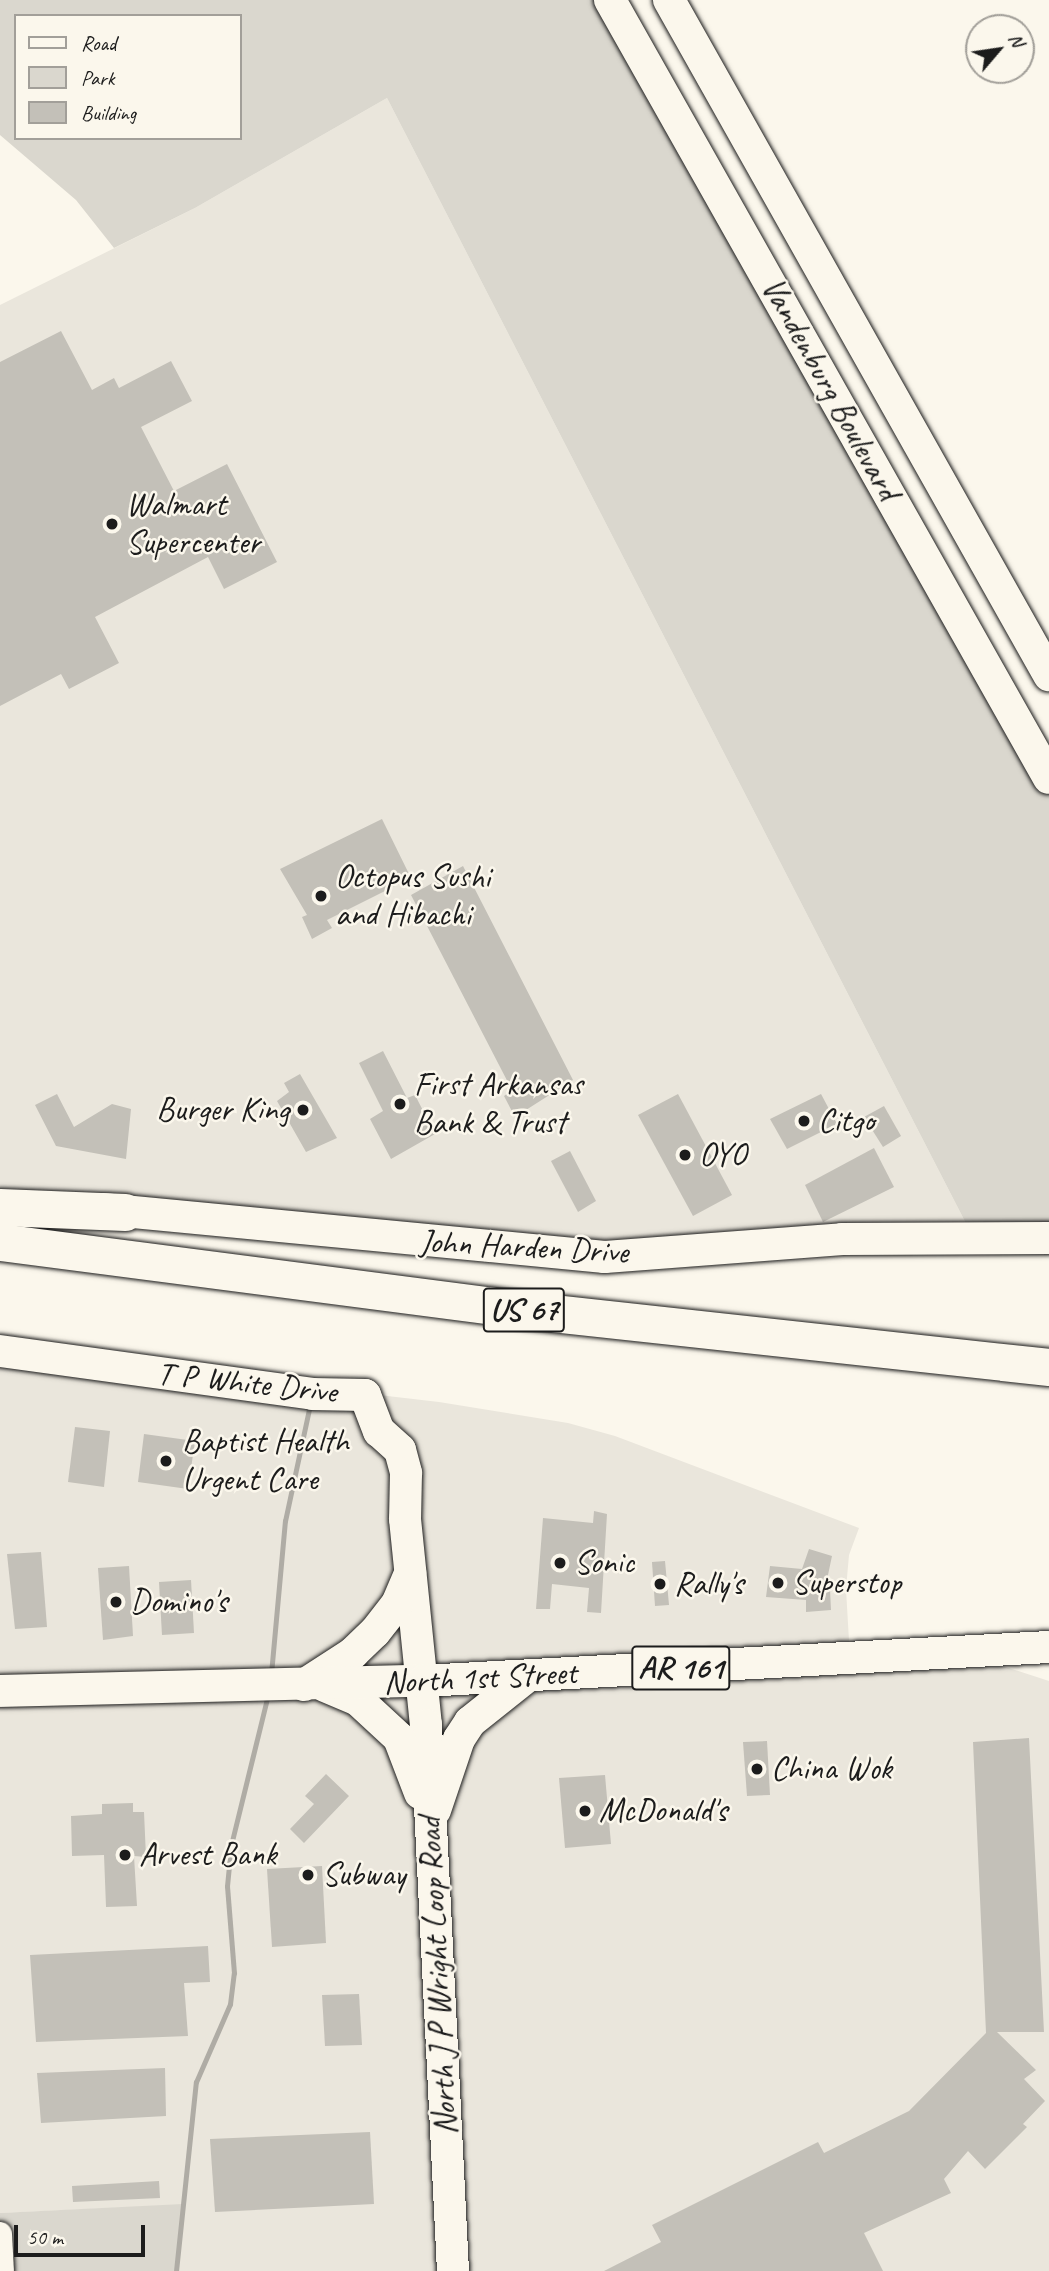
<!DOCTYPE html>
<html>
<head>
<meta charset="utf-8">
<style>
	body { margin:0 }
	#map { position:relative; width:1049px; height:2271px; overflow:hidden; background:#fbf7ec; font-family:Caveat,sans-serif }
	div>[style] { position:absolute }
	.built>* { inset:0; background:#eae6dc }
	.green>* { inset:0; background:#dad7ce }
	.stream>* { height:5px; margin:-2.5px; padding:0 2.5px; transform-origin:2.5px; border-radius:2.5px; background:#afaca5 }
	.building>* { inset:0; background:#c3c0b8 }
	.roads { filter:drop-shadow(0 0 2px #1c1c1c) drop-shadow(0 0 2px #1c1c1c) }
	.minor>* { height:24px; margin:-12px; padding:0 12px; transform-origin:12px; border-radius:12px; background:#fbf7ec }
	.major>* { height:32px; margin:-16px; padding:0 16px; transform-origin:16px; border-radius:16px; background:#fbf7ec }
	.highway>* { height:37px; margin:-18.5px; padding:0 18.5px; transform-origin:18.5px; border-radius:18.5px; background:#fbf7ec }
	.dots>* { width:19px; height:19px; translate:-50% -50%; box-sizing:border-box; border:4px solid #fbf7ec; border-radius:50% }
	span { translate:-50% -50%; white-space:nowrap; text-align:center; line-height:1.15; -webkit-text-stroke:5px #fbf7ec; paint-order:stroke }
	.shield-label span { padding:2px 5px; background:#fbf7ec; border:2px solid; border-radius:5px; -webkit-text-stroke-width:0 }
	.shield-label { font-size:32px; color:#1c1c1c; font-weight:700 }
	.street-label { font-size:33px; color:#1c1c1c }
	.poi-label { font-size:33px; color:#1c1c1c }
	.left { translate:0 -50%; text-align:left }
	.right { translate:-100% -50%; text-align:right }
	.legend { position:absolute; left:14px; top:14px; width:228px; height:126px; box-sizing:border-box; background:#fbf7ec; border:2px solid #a29f99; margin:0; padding:9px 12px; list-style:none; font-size:21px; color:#1c1c1c }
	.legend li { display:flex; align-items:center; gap:14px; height:35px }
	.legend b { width:35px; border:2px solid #a29f99 }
	.north { position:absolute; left:965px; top:14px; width:70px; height:70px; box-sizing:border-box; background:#fbf7ec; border:2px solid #a29f99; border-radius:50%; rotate:61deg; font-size:19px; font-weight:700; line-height:28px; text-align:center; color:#1c1c1c }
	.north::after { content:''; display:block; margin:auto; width:24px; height:32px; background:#1c1c1c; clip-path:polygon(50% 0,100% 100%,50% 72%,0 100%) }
	.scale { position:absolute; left:14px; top:2225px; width:131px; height:32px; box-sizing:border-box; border:4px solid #1c1c1c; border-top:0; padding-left:9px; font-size:21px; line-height:24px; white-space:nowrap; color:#1c1c1c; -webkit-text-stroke:5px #fbf7ec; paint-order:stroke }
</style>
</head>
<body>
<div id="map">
	<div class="built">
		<i style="clip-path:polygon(387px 98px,974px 1239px,679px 1253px,0 1197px,0 305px,195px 208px)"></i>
		<i style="clip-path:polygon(0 1351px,439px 1402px,568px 1423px,615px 1436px,859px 1528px,849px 1555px,846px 1589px,850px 1658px,960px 1652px,1049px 1681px,1049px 2271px,173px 2271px,180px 2205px,0 2213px)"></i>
	</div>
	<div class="green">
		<i style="clip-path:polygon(evenodd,0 0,610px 0,1049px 778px,1049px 1238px,974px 1239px,387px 98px,195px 208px,114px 248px,76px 200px,0 135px,0 0,16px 16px,240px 16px,240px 138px,16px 138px,16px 16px)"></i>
		<i style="clip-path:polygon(183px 2204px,176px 2271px,0 2271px,0 2213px)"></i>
	</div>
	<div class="stream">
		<i style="left:271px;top:1674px;width:154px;rotate:-84.8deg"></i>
		<i style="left:285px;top:1521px;width:120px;rotate:-77.9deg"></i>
		<i style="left:176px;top:2271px;width:190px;rotate:-84deg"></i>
		<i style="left:196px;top:2082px;width:85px;rotate:-66.4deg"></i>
		<i style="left:230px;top:2004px;width:31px;rotate:-83deg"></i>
		<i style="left:234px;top:1973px;width:87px;rotate:-94.6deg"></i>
		<i style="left:227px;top:1886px;width:41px;rotate:-84.4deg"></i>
		<i style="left:231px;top:1845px;width:155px;rotate:-76.2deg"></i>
	</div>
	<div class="building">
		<i style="clip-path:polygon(61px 331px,92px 390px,114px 378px,119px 388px,171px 361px,192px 401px,141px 427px,174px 491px,227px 464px,277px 562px,224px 589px,208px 557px,95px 617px,119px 663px,69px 689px,61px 674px,0 706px,0 362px)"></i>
		<i style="clip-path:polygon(382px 819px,411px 878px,327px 920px,332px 928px,312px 939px,302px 917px,307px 915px,280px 869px)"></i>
		<i style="clip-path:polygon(463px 866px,573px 1080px,515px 1117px,504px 1096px,512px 1090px,411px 895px)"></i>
		<i style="clip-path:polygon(383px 1051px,407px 1098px,415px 1095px,435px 1134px,391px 1159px,370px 1119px,383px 1111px,359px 1063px)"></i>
		<i style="clip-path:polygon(300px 1074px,337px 1138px,306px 1152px,277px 1101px,289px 1092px,284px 1083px)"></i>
		<i style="clip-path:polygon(57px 1094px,74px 1127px,112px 1104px,131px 1109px,126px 1159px,56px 1146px,35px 1105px)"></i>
		<i style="clip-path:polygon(678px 1094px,732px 1195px,693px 1216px,638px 1115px)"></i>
		<i style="clip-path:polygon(821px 1094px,837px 1124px,787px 1149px,770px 1119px)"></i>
		<i style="clip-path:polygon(884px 1106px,901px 1136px,883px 1147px,864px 1117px)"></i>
		<i style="clip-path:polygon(874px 1148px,894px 1187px,823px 1222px,805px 1185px)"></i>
		<i style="clip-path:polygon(570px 1151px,596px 1201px,578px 1212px,551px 1161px)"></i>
		<i style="clip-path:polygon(75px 1427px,110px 1431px,104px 1487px,68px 1482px)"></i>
		<i style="clip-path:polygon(144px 1434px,195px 1441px,188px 1489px,138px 1482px)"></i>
		<i style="clip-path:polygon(594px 1511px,607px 1514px,601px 1613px,587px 1612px,589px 1588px,552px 1584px,550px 1609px,536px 1609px,543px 1518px,593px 1523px)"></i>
		<i style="clip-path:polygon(809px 1549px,832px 1556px,825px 1589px,830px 1589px,831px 1610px,806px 1612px,806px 1600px,766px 1597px,770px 1566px,802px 1569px)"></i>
		<i style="clip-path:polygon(41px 1552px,47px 1627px,15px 1629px,7px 1554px)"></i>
		<i style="clip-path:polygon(665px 1561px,669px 1605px,655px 1606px,652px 1562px)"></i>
		<i style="clip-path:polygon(129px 1566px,133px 1636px,103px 1640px,98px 1568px)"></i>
		<i style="clip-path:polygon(191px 1580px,194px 1633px,162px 1635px,159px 1582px)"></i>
		<i style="clip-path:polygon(1029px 1738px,1044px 2032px,997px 2032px,1036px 2070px,1024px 2079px,1045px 2101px,1023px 2124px,1027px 2127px,985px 2169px,968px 2151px,944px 2179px,951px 2193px,864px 2233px,883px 2271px,604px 2271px,661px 2242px,652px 2225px,818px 2142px,824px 2153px,909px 2111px,986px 2033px,973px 1742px)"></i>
		<i style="clip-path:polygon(767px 1741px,770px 1795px,747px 1796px,743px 1742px)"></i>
		<i style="clip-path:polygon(326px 1774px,349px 1796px,304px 1843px,290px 1829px,314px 1804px,305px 1796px)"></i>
		<i style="clip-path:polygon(605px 1775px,611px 1844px,565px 1848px,559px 1778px)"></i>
		<i style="clip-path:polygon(133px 1803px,133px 1812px,144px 1812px,146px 1857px,134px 1856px,137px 1906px,106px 1907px,104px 1855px,72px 1856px,71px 1816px,102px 1814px,102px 1804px)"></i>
		<i style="clip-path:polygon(322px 1866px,326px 1943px,272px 1947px,267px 1869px)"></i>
		<i style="clip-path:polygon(208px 1946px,210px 1982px,184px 1983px,188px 2036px,36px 2042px,30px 1955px)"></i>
		<i style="clip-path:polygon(359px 1994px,362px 2045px,325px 2046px,322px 1995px)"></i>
		<i style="clip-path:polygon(165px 2068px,166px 2116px,41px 2123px,37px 2073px)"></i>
		<i style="clip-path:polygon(370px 2132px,374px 2204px,215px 2212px,210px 2139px)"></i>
		<i style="clip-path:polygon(159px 2181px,160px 2198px,73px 2202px,72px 2186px)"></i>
	</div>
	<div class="roads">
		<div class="minor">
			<i style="left:0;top:2234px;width:37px;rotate:87deg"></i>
		</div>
		<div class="major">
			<i style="left:610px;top:0;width:893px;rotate:60.57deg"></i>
			<i style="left:669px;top:0;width:775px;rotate:60.62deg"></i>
			<i style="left:102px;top:1209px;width:505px;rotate:5.45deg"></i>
			<i style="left:605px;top:1257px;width:238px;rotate:-4.3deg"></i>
			<i style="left:842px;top:1239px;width:207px;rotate:-0.3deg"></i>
			<i style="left:0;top:1351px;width:315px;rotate:7.8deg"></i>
			<i style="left:312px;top:1394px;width:53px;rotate:1.1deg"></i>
			<i style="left:365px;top:1395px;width:39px;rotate:69deg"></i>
			<i style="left:379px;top:1431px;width:28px;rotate:42deg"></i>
			<i style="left:400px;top:1450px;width:24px;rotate:75deg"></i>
			<i style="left:406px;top:1473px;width:46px;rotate:91.2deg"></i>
			<i style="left:405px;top:1519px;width:207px;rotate:84.2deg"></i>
			<i style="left:426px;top:1725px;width:547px;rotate:87.17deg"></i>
			<i style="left:304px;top:1685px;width:59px;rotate:-33.1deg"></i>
			<i style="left:353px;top:1653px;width:30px;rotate:-44deg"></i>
			<i style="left:375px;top:1632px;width:36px;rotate:-52deg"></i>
			<i style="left:397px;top:1604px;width:34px;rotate:-67deg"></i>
			<i style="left:325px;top:1686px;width:36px;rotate:23deg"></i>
			<i style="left:358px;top:1700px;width:56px;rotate:42.8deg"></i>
			<i style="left:399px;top:1738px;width:59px;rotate:69.1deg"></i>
			<i style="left:0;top:1691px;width:423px;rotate:-1.4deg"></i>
			<i style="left:423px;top:1681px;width:627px;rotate:-3.11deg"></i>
			<i style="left:435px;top:1810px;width:75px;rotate:-71.3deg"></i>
			<i style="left:459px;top:1739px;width:20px;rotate:-57deg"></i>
			<i style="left:470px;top:1722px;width:75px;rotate:-38.5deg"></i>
		</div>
		<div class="highway">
			<i style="left:0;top:1207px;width:125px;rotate:2.3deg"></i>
			<i style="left:0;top:1242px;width:529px;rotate:7.38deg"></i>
			<i style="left:525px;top:1310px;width:527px;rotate:6.21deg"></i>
		</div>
	</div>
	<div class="dots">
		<i style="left:112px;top:524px;background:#1c1c1c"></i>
		<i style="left:321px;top:896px;background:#1c1c1c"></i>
		<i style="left:400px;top:1104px;background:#1c1c1c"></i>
		<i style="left:303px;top:1110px;background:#1c1c1c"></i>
		<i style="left:804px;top:1121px;background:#1c1c1c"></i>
		<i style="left:685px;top:1155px;background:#1c1c1c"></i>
		<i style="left:166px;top:1461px;background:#1c1c1c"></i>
		<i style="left:560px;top:1563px;background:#1c1c1c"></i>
		<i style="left:778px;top:1583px;background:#1c1c1c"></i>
		<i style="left:660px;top:1584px;background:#1c1c1c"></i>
		<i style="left:116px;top:1602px;background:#1c1c1c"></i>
		<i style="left:757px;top:1769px;background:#1c1c1c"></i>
		<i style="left:585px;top:1811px;background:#1c1c1c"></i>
		<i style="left:125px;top:1855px;background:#1c1c1c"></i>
		<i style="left:308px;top:1875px;background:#1c1c1c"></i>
	</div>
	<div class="shield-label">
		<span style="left:524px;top:1310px">US 67</span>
		<span style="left:681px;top:1668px">AR 161</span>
	</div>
	<div class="street-label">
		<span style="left:830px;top:389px;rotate:61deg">Vandenburg Boulevard</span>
		<span style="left:524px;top:1247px;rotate:3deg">John Harden Drive</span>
		<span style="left:247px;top:1383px;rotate:6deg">T P White Drive</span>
		<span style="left:480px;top:1678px;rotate:-3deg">North 1st Street</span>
		<span style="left:438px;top:1976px;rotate:-93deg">North J P Wright Loop Road</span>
	</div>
	<div class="poi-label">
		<span class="left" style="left:126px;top:524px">Walmart<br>Supercenter</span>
		<span class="left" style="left:335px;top:896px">Octopus Sushi<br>and Hibachi</span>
		<span class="left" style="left:414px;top:1104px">First Arkansas<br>Bank &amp; Trust</span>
		<span class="right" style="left:289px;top:1110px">Burger King</span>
		<span class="left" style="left:818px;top:1121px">Citgo</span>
		<span class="left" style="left:699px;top:1155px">OYO</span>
		<span class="left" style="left:182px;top:1461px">Baptist Health<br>Urgent Care</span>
		<span class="left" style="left:574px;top:1563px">Sonic</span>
		<span class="left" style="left:792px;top:1583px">Superstop</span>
		<span class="left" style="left:674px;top:1584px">Rally's</span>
		<span class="left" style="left:130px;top:1602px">Domino's</span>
		<span class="left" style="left:771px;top:1769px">China Wok</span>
		<span class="left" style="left:599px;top:1811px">McDonald's</span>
		<span class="left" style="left:139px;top:1855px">Arvest Bank</span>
		<span class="left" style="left:322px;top:1875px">Subway</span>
	</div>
	<ul class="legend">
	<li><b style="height:9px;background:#fbf7ec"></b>Road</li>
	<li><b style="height:19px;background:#dad7ce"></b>Park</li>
	<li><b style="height:19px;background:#c3c0b8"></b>Building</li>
	</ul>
	<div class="north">N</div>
	<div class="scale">50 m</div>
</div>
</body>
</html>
